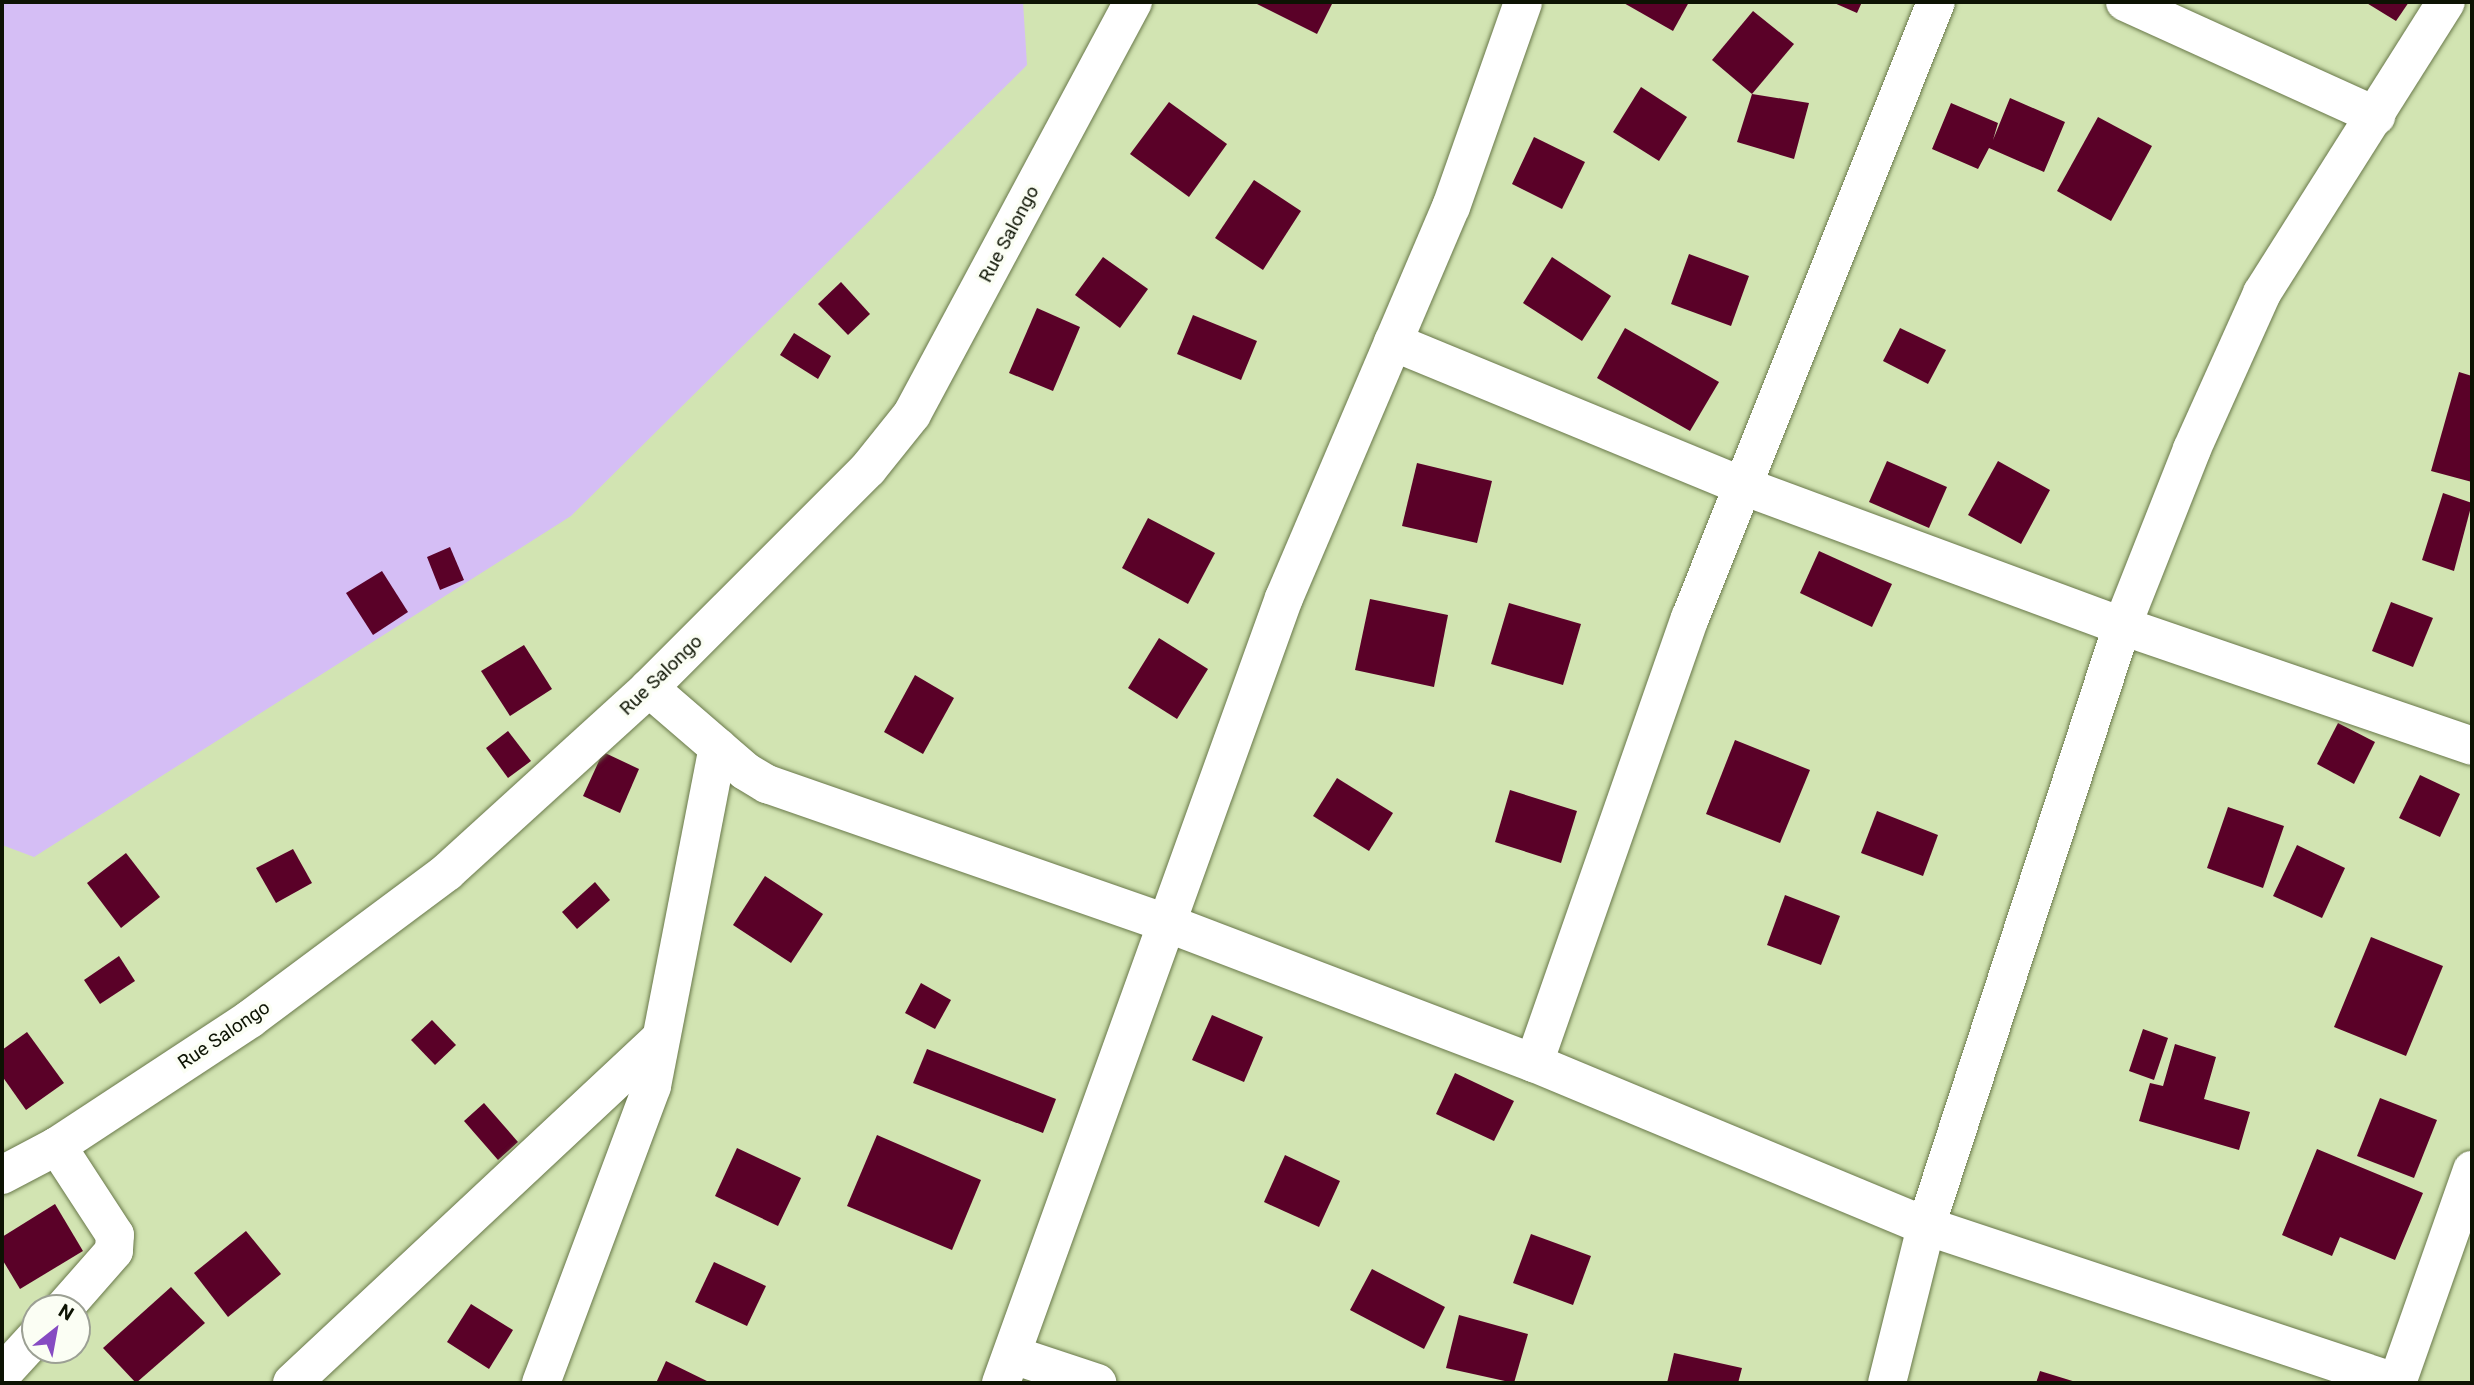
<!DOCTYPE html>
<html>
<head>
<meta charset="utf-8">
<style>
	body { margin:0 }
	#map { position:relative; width:2474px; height:1385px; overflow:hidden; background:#d2e4b2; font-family:Roboto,sans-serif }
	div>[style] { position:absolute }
	.green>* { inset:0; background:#d5bef5 }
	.building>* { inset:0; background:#5a0128 }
	.roads { filter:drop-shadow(0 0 2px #69784a) drop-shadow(0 0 2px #69784a) }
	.minor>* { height:38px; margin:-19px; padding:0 19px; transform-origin:19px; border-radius:19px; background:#fff }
	.tertiary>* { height:38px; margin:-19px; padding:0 19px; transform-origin:19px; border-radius:19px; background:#fff }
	span { translate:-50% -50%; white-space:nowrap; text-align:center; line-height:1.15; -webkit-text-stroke:7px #fbfef4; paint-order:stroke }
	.street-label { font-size:19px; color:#0d1303 }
	.frame { position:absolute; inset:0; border:4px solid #0d1303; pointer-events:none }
	.north { position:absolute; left:21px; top:1294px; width:70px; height:70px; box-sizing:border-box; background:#fbfef4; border:2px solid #9ca094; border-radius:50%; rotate:31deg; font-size:19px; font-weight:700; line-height:28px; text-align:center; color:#0d1303 }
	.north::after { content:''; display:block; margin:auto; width:24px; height:32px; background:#864bc2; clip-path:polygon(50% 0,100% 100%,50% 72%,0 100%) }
</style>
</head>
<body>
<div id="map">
	<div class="green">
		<i style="clip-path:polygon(2px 2px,1023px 2px,1027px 65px,571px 516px,34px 857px,2px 845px)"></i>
	</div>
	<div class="building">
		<i style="clip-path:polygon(1253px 2px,1333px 2px,1317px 34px)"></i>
		<i style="clip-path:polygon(1622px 2px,1689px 2px,1673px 31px)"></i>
		<i style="clip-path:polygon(1832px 2px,1862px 2px,1857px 13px)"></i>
		<i style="clip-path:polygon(2365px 2px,2409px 2px,2396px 21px)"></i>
		<i style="clip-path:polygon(1753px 11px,1794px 44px,1752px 94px,1712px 60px)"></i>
		<i style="clip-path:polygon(1641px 87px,1687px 117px,1659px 161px,1613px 132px)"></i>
		<i style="clip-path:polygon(1752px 94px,1809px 103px,1794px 159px,1737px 142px)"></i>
		<i style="clip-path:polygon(2010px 98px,2065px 122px,2044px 172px,1989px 148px,1978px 169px,1932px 149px,1951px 103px,1998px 123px,1993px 140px)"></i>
		<i style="clip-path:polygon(1169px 102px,1227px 144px,1189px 197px,1130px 154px)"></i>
		<i style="clip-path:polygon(2098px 117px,2152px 146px,2111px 221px,2057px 191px)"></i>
		<i style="clip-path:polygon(1534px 137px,1585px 162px,1562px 209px,1512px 184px)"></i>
		<i style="clip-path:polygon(1254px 180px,1301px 211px,1263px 270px,1215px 238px)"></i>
		<i style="clip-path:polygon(1689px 254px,1749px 276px,1731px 326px,1671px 304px)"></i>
		<i style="clip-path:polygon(1103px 257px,1148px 289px,1120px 328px,1075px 295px)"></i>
		<i style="clip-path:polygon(1552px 257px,1611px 296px,1582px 341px,1523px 303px)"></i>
		<i style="clip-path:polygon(841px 282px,870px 314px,848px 335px,818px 304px)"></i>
		<i style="clip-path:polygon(1037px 308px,1080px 327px,1053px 391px,1009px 373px)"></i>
		<i style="clip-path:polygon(1193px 315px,1257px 341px,1241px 380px,1177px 354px)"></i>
		<i style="clip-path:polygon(1625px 328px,1719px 382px,1690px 431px,1597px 378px)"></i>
		<i style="clip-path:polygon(1900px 328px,1946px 350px,1928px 384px,1883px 361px)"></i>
		<i style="clip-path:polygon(794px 333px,831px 356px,818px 379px,780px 355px)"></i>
		<i style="clip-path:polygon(2459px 372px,2472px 376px,2472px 482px,2431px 471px)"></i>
		<i style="clip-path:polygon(1887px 461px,1947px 487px,1929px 528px,1869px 502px)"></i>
		<i style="clip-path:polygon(1998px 461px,2050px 490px,2021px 544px,1968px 515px)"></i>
		<i style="clip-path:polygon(1417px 463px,1492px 481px,1477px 543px,1402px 526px)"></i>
		<i style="clip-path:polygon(2443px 493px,2472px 503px,2454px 571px,2422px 560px)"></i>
		<i style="clip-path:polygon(1148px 518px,1215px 553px,1188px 604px,1122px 568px)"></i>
		<i style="clip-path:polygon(450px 547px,464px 580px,440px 590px,427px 557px)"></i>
		<i style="clip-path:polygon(1819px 551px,1892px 584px,1872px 627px,1800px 593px)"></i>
		<i style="clip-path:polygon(382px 571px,408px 612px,373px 635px,346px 593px)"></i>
		<i style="clip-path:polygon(1370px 599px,1448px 615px,1434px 687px,1355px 670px)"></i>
		<i style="clip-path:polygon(2391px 602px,2433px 618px,2413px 667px,2372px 651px)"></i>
		<i style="clip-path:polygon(1509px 603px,1581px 624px,1563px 685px,1491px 664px)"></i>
		<i style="clip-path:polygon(1159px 638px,1208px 669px,1177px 719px,1128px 688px)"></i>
		<i style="clip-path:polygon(524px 645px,552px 689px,510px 716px,481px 671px)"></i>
		<i style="clip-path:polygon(915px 675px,954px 698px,923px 754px,884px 732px)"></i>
		<i style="clip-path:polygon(2338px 723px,2375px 742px,2354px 784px,2317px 764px)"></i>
		<i style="clip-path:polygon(508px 731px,531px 761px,508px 778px,486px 748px)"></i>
		<i style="clip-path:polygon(1735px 740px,1810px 770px,1780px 843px,1706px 814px)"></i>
		<i style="clip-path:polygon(603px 752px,639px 769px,620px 813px,583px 796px)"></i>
		<i style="clip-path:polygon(2420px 775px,2460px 794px,2440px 837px,2399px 818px)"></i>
		<i style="clip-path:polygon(1337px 778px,1393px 813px,1369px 851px,1313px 816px)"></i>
		<i style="clip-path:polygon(1510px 790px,1577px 811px,1561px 863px,1495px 842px)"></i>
		<i style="clip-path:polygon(2228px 807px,2284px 826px,2263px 888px,2207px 868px)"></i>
		<i style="clip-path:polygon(1877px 811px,1938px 835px,1923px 876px,1861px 853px)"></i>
		<i style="clip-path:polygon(2297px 845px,2345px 868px,2322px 918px,2273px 896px)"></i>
		<i style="clip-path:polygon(293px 849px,312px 883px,276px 903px,256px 868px)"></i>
		<i style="clip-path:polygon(126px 853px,160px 897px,121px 928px,87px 883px)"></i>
		<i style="clip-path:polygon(765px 876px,823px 914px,791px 963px,733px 925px)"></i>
		<i style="clip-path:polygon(595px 882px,610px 900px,577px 929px,562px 912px)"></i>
		<i style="clip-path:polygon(1785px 895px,1840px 916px,1821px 965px,1767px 945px)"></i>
		<i style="clip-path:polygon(2371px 937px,2443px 966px,2406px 1056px,2334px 1027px)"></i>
		<i style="clip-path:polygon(119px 956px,135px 981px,100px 1004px,84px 980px)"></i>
		<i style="clip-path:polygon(921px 983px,951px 1000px,935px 1029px,905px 1013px)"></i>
		<i style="clip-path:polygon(1212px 1015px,1263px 1037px,1244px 1082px,1192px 1060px)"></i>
		<i style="clip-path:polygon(432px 1020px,456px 1045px,435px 1065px,411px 1040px)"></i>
		<i style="clip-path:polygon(2143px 1029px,2168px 1038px,2154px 1080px,2129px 1071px)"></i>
		<i style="clip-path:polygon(27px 1032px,64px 1083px,26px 1110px,2px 1076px,2px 1050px)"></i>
		<i style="clip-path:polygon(2175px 1044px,2216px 1057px,2204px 1099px,2250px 1112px,2239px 1150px,2139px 1121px,2150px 1083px,2163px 1086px)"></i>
		<i style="clip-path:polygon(927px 1049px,1056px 1099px,1043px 1133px,913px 1083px)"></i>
		<i style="clip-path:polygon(1455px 1073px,1514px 1101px,1494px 1141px,1436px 1114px)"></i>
		<i style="clip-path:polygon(2380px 1098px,2437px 1120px,2414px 1178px,2357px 1156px)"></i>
		<i style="clip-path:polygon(484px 1103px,518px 1142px,498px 1160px,464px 1121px)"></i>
		<i style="clip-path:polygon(877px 1135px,981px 1180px,952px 1250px,847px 1206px)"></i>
		<i style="clip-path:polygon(737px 1148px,801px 1178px,778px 1226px,715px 1196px)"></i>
		<i style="clip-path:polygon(2317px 1149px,2423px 1193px,2395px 1260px,2340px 1237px,2332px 1256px,2282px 1235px)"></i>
		<i style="clip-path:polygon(1285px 1155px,1340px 1181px,1319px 1227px,1264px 1202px)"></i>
		<i style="clip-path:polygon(55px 1204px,83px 1251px,20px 1289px,2px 1259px,2px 1237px)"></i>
		<i style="clip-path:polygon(246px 1231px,281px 1274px,228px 1317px,194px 1273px)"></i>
		<i style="clip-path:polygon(1531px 1234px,1591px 1256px,1573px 1305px,1513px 1283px)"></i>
		<i style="clip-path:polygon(714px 1262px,766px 1286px,747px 1326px,695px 1302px)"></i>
		<i style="clip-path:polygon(1372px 1269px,1445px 1307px,1424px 1349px,1350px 1310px)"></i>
		<i style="clip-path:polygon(171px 1287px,205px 1323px,136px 1383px,103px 1348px)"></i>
		<i style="clip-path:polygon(471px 1304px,513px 1330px,489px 1369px,447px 1342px)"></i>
		<i style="clip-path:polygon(1459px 1315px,1528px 1334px,1514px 1383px,1446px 1368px)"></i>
		<i style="clip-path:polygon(1674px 1353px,1742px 1368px,1738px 1383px,1667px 1383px)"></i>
		<i style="clip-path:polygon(666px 1361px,711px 1383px,656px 1383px)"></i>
		<i style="clip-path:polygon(2040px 1371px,2079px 1383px,2036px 1383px)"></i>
	</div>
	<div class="roads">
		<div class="minor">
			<i style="left:2125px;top:2px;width:276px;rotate:24.4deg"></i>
			<i style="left:1393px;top:342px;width:378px;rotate:22.4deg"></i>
			<i style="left:1743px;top:486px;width:404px;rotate:20.3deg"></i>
			<i style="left:2122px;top:626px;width:370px;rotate:18.9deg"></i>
			<i style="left:649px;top:688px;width:127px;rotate:40.8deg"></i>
			<i style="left:745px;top:771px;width:26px;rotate:31deg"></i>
			<i style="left:767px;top:784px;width:420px;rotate:19.2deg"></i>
			<i style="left:1164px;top:922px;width:396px;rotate:20.9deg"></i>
			<i style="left:1534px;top:1063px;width:425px;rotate:22.6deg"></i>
			<i style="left:1926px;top:1226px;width:496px;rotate:18.4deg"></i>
			<i style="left:2397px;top:1383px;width:226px;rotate:-70.6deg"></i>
			<i style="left:1534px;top:1063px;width:472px;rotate:-70.7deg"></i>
			<i style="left:1690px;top:618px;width:663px;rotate:-68.23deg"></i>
			<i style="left:57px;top:1146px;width:106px;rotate:56.9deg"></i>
			<i style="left:115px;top:1235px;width:16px;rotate:94deg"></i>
			<i style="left:114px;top:1251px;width:76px;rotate:131.3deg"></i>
			<i style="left:1013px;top:1355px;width:89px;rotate:18.4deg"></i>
			<i style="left:2px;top:1374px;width:49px;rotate:-47.5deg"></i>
			<i style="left:292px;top:1383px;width:505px;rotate:-43.07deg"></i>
			<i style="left:541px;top:1383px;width:317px;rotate:-69.5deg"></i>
			<i style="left:652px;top:1086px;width:345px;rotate:-79deg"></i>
			<i style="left:1001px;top:1383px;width:834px;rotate:-70.18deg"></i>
			<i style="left:1284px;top:598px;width:425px;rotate:-66.9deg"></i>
			<i style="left:1451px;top:207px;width:217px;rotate:-70.6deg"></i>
			<i style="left:1887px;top:1383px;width:162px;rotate:-76deg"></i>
			<i style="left:1926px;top:1226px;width:631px;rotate:-71.91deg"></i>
			<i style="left:2122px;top:626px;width:190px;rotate:-68.4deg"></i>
			<i style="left:2192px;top:449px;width:171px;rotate:-65.8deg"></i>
			<i style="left:2262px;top:293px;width:344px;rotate:-57.7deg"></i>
		</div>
		<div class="tertiary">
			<i style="left:2px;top:1175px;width:62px;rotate:-27.8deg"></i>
			<i style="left:57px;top:1146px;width:231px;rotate:-33.3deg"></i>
			<i style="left:250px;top:1019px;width:246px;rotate:-36.7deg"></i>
			<i style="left:447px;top:872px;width:273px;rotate:-42.3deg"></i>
			<i style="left:649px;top:688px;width:310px;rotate:-45deg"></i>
			<i style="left:868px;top:469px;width:70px;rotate:-51.3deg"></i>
			<i style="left:912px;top:414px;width:468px;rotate:-61.8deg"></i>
		</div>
	</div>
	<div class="street-label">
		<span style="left:1009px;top:234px;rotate:-62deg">Rue Salongo</span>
		<span style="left:661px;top:675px;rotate:-44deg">Rue Salongo</span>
		<span style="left:224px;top:1035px;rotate:-34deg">Rue Salongo</span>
	</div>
	<div class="frame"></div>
	<div class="north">N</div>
</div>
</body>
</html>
